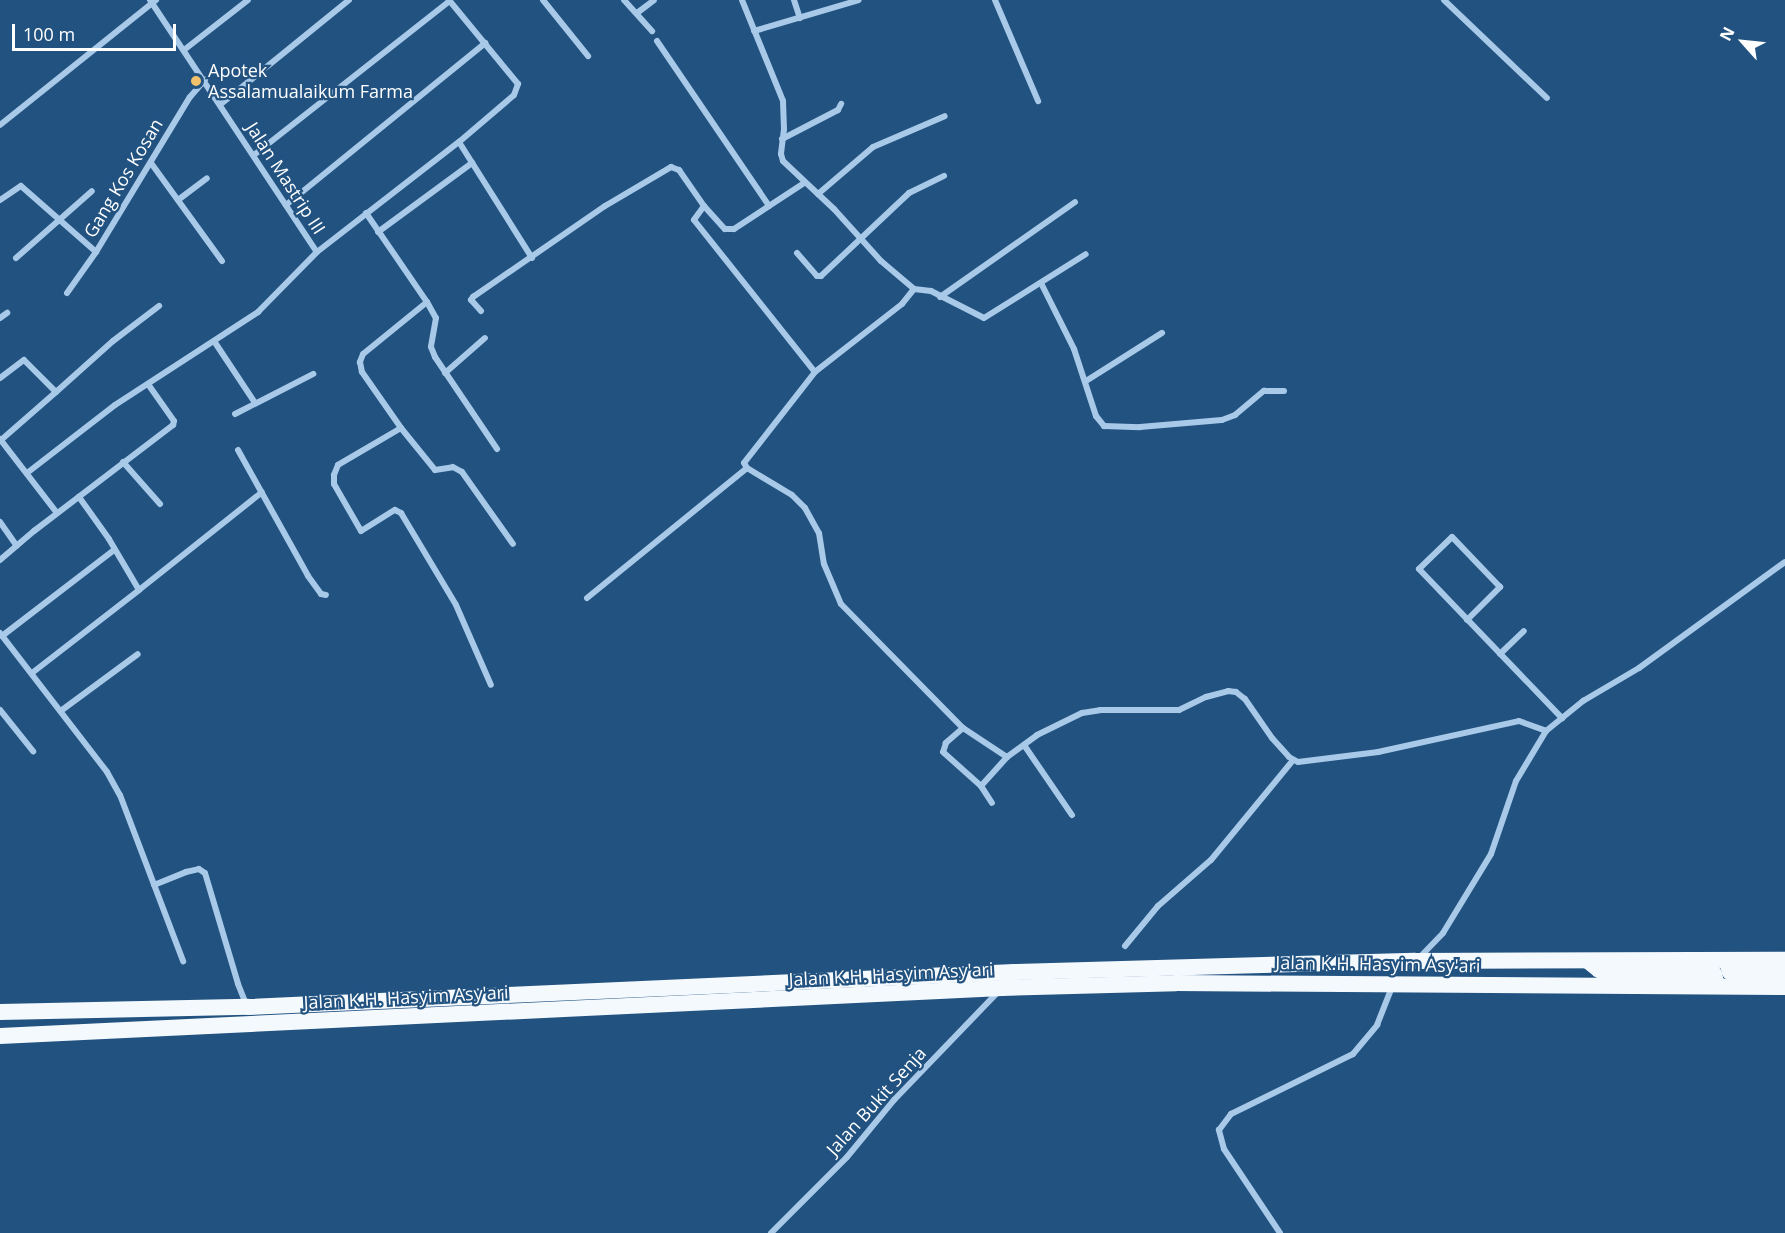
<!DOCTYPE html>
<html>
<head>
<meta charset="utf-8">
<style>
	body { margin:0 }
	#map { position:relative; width:1785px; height:1233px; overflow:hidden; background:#225280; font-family:"Open Sans",sans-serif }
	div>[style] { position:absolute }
	.minor>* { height:6px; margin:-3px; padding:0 3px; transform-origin:3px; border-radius:3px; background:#a8c9e7 }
	.trunk>* { height:16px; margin:-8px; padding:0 8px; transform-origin:8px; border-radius:8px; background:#f4f9fe }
	.dots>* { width:16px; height:16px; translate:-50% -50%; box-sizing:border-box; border:3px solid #225280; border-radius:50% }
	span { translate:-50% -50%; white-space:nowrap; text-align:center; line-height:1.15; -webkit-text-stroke:4.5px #225280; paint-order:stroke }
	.poi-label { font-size:18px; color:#fff }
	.left { translate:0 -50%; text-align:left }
	.street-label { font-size:18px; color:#fff }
	.north { position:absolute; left:1713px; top:12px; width:60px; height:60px; -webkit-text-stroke:4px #225280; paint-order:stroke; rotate:297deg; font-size:16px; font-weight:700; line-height:24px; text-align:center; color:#fff }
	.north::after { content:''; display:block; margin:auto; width:21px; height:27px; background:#fff; clip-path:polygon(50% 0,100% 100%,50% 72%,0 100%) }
	.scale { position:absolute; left:12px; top:24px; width:164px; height:27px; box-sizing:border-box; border:3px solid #fff; border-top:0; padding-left:8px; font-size:18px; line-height:21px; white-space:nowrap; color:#fff; -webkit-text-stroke:4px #225280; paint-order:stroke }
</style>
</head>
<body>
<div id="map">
	<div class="minor">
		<i style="left:150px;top:0;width:302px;rotate:56.5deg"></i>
		<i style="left:543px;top:0;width:72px;rotate:51.2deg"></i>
		<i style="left:624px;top:0;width:42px;rotate:47.9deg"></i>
		<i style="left:742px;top:0;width:109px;rotate:67.9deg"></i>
		<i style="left:783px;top:101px;width:28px;rotate:88deg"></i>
		<i style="left:784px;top:129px;width:25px;rotate:97deg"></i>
		<i style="left:781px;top:154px;width:7px;rotate:74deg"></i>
		<i style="left:783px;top:161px;width:70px;rotate:43.3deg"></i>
		<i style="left:834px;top:209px;width:70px;rotate:47.9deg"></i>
		<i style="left:881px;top:261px;width:43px;rotate:40.3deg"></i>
		<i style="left:914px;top:289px;width:19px;rotate:129deg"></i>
		<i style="left:902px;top:304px;width:110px;rotate:142deg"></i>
		<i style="left:815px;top:372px;width:115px;rotate:128deg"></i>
		<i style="left:744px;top:463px;width:6px;rotate:59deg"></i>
		<i style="left:747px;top:468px;width:52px;rotate:31deg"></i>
		<i style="left:792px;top:495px;width:18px;rotate:45deg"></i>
		<i style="left:805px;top:508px;width:29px;rotate:61deg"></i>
		<i style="left:819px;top:533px;width:31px;rotate:81deg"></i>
		<i style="left:824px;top:564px;width:43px;rotate:67deg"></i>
		<i style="left:841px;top:604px;width:174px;rotate:45.5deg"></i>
		<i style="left:963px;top:728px;width:53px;rotate:33.4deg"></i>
		<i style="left:1007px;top:757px;width:37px;rotate:-36deg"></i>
		<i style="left:1037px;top:735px;width:50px;rotate:-26.1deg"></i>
		<i style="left:1082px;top:713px;width:18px;rotate:-9deg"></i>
		<i style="left:1100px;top:710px;width:79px"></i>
		<i style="left:1179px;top:710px;width:30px;rotate:-26deg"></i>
		<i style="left:1206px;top:697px;width:23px;rotate:-15deg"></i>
		<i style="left:1228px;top:691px;width:8px;rotate:7deg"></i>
		<i style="left:1236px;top:692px;width:11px;rotate:38deg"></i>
		<i style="left:1245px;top:699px;width:47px;rotate:55.3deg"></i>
		<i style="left:1272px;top:738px;width:25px;rotate:48deg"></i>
		<i style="left:1289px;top:757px;width:10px;rotate:29deg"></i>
		<i style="left:1298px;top:762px;width:81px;rotate:-7.1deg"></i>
		<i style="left:1378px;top:752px;width:144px;rotate:-12.4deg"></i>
		<i style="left:1519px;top:721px;width:29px;rotate:20deg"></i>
		<i style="left:794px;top:0;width:19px;rotate:72deg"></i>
		<i style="left:995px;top:0;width:110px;rotate:66.9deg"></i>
		<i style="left:1444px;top:0;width:142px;rotate:43.6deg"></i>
		<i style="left:637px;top:13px;width:21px;rotate:-37deg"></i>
		<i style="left:754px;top:31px;width:109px;rotate:-16.4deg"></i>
		<i style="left:657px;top:41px;width:199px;rotate:55.8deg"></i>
		<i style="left:769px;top:206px;width:42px;rotate:-33.3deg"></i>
		<i style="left:184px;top:50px;width:81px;rotate:-38deg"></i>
		<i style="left:221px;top:104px;width:165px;rotate:-39.1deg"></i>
		<i style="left:0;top:125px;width:200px;rotate:-38.7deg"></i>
		<i style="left:782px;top:139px;width:63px;rotate:-27.4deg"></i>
		<i style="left:838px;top:110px;width:7px;rotate:-63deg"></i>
		<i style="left:459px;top:142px;width:137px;rotate:57.8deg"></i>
		<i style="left:254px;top:155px;width:249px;rotate:-38.2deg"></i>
		<i style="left:151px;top:163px;width:121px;rotate:54.1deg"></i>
		<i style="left:818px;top:194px;width:72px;rotate:-40.5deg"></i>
		<i style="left:873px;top:147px;width:78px;rotate:-23.3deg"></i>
		<i style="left:0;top:200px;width:25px;rotate:-34deg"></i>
		<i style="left:21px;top:186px;width:100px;rotate:41.3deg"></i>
		<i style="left:178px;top:200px;width:36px;rotate:-37deg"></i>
		<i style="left:286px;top:205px;width:257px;rotate:-39.1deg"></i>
		<i style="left:704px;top:206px;width:17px;rotate:126deg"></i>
		<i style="left:694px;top:220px;width:194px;rotate:51.5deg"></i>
		<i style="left:366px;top:213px;width:108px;rotate:55.6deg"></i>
		<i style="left:427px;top:302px;width:82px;rotate:140.9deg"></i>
		<i style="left:363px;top:354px;width:9px;rotate:111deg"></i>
		<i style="left:360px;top:362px;width:10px;rotate:79deg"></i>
		<i style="left:362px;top:372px;width:68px;rotate:55.1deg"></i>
		<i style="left:401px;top:428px;width:73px;rotate:149.6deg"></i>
		<i style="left:338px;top:465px;width:11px;rotate:112deg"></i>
		<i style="left:334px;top:475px;width:9px;rotate:90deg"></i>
		<i style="left:334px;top:484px;width:54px;rotate:60.1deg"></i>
		<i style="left:361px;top:531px;width:40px;rotate:-32deg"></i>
		<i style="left:395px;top:510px;width:7px;rotate:27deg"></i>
		<i style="left:401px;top:513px;width:107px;rotate:59.1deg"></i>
		<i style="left:456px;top:605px;width:87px;rotate:66.4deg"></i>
		<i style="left:378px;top:232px;width:117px;rotate:-36.3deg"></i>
		<i style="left:797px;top:253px;width:30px;rotate:49deg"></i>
		<i style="left:817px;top:276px;width:4px"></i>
		<i style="left:821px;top:276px;width:121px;rotate:-43.3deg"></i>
		<i style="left:909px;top:193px;width:39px;rotate:-26deg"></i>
		<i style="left:16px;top:258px;width:101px;rotate:-41.4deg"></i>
		<i style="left:1041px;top:283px;width:74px;rotate:63.4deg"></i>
		<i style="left:1074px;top:349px;width:71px;rotate:71.8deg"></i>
		<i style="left:1096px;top:416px;width:13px;rotate:51deg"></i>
		<i style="left:1104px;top:426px;width:36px;rotate:2deg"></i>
		<i style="left:1140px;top:427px;width:82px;rotate:-4.9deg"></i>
		<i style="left:1222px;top:420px;width:14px;rotate:-21deg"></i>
		<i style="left:1235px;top:415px;width:38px;rotate:-40deg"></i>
		<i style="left:1264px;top:391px;width:20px"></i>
		<i style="left:914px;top:289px;width:17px;rotate:7deg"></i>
		<i style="left:931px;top:291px;width:59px;rotate:27deg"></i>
		<i style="left:984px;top:318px;width:120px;rotate:-32.1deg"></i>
		<i style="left:67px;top:293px;width:50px;rotate:-54.7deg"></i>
		<i style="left:96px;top:252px;width:181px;rotate:-58.8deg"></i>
		<i style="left:190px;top:97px;width:23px;rotate:-49deg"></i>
		<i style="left:940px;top:297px;width:165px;rotate:-35.1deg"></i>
		<i style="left:427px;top:302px;width:18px;rotate:61deg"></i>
		<i style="left:436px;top:318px;width:29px;rotate:100deg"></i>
		<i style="left:431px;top:347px;width:11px;rotate:68deg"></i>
		<i style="left:435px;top:357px;width:111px;rotate:56deg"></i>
		<i style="left:481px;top:311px;width:15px;rotate:-132deg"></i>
		<i style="left:471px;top:300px;width:4px;rotate:-56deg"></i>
		<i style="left:473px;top:297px;width:160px;rotate:-34.6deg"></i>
		<i style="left:605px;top:206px;width:77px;rotate:-30.6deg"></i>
		<i style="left:671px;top:167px;width:9px;rotate:21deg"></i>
		<i style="left:679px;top:170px;width:44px;rotate:55.2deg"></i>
		<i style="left:704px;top:206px;width:31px;rotate:48deg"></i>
		<i style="left:725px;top:229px;width:9px"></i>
		<i style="left:734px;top:229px;width:42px;rotate:-33.3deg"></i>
		<i style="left:0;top:318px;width:9px;rotate:-36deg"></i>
		<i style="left:214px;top:341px;width:74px;rotate:56.5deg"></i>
		<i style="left:445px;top:373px;width:53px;rotate:-41.2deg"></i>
		<i style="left:0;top:378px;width:30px;rotate:-37deg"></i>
		<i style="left:24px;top:360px;width:45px;rotate:45deg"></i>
		<i style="left:56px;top:392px;width:76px;rotate:-41.8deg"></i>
		<i style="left:113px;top:341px;width:58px;rotate:-37.3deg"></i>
		<i style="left:1086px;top:381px;width:90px;rotate:-32.3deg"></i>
		<i style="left:235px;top:414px;width:88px;rotate:-27.1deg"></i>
		<i style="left:401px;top:428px;width:54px;rotate:51deg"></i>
		<i style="left:435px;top:470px;width:18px;rotate:-9deg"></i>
		<i style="left:453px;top:467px;width:10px;rotate:29deg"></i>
		<i style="left:462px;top:472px;width:88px;rotate:54.7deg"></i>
		<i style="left:0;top:439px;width:93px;rotate:52.4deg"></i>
		<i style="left:1px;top:440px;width:73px;rotate:-41.1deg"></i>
		<i style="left:238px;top:450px;width:144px;rotate:60.9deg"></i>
		<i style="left:308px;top:576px;width:22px;rotate:54deg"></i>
		<i style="left:321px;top:594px;width:5px;rotate:11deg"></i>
		<i style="left:123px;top:462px;width:56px;rotate:48.6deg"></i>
		<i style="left:27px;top:473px;width:111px;rotate:-37.7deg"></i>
		<i style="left:115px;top:405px;width:171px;rotate:-33deg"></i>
		<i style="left:258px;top:312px;width:84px;rotate:-45.5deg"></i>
		<i style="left:317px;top:252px;width:180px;rotate:-37.8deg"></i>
		<i style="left:459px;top:142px;width:72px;rotate:-40.5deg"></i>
		<i style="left:514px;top:95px;width:12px;rotate:-70deg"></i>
		<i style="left:518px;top:84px;width:109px;rotate:-129.4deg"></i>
		<i style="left:0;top:522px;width:29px;rotate:55deg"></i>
		<i style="left:0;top:560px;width:45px;rotate:-40.5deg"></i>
		<i style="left:34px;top:531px;width:175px;rotate:-37.3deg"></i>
		<i style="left:173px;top:425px;width:4px;rotate:-76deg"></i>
		<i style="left:174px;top:421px;width:45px;rotate:-125.1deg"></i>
		<i style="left:139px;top:590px;width:157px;rotate:-38.5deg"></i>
		<i style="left:587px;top:598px;width:206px;rotate:-39.1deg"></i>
		<i style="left:1467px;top:620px;width:47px;rotate:-45deg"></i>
		<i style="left:1500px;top:587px;width:69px;rotate:-133.8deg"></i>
		<i style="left:1452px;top:537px;width:46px;rotate:135.9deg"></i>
		<i style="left:1419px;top:569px;width:207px;rotate:46.2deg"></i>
		<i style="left:0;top:633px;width:175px;rotate:52.4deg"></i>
		<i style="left:107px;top:772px;width:26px;rotate:61deg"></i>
		<i style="left:120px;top:795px;width:178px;rotate:69.2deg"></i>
		<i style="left:2px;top:636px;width:141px;rotate:-37.5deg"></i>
		<i style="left:1500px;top:654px;width:33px;rotate:-44deg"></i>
		<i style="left:32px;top:673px;width:135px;rotate:-37.8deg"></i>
		<i style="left:139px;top:590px;width:59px;rotate:-120.5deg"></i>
		<i style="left:109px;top:539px;width:52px;rotate:-125.5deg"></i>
		<i style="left:0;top:710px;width:53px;rotate:51.2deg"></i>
		<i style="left:62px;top:710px;width:94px;rotate:-36.4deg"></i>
		<i style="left:963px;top:728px;width:23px;rotate:139deg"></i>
		<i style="left:946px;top:743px;width:9px;rotate:108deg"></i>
		<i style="left:943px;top:752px;width:51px;rotate:41.8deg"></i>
		<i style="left:981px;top:786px;width:20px;rotate:57deg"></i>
		<i style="left:1024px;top:745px;width:85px;rotate:55.6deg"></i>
		<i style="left:981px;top:786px;width:39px;rotate:-48deg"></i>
		<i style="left:154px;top:885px;width:35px;rotate:-22deg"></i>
		<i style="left:186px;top:872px;width:13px;rotate:-13deg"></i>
		<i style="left:199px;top:869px;width:7px;rotate:34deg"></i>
		<i style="left:205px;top:873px;width:116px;rotate:73.4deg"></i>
		<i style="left:238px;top:984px;width:24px;rotate:68deg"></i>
		<i style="left:1125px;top:946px;width:52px;rotate:-50.5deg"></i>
		<i style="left:1158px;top:906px;width:70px;rotate:-41deg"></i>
		<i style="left:1211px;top:860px;width:129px;rotate:-50.6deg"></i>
		<i style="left:1420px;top:957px;width:33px;rotate:-46deg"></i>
		<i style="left:1443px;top:933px;width:92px;rotate:-58.7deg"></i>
		<i style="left:1491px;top:854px;width:77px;rotate:-71.1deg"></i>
		<i style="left:1516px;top:781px;width:58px;rotate:-59deg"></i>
		<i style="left:1546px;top:731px;width:48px;rotate:-39deg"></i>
		<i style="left:1583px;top:701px;width:65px;rotate:-30.5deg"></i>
		<i style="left:1639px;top:668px;width:180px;rotate:-36deg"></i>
		<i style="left:771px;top:1233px;width:107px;rotate:-45deg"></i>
		<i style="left:847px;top:1157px;width:74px;rotate:-50.5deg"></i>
		<i style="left:894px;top:1100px;width:149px;rotate:-46.1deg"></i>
		<i style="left:1280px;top:1233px;width:101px;rotate:-123.7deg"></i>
		<i style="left:1224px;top:1149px;width:20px;rotate:-105deg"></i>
		<i style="left:1219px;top:1130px;width:20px;rotate:-53deg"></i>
		<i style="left:1231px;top:1114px;width:136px;rotate:-26.2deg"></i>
		<i style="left:1353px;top:1054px;width:38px;rotate:-50deg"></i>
		<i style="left:1377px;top:1025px;width:41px;rotate:-68.5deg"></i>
	</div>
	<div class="trunk">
		<i style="left:1740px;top:960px;width:13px;rotate:157deg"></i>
		<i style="left:1728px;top:965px;width:7px;rotate:74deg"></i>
		<i style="left:1730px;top:972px;width:55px;rotate:1deg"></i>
		<i style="left:1588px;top:961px;width:14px;rotate:39deg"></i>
		<i style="left:1599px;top:970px;width:13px;rotate:18deg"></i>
		<i style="left:1611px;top:974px;width:103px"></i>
		<i style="left:1714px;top:974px;width:8px;rotate:76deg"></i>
		<i style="left:1716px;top:982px;width:10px;rotate:156deg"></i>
		<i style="left:0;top:1012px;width:248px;rotate:-1.2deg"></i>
		<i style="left:248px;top:1007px;width:767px;rotate:-2.62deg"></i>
		<i style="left:1014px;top:972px;width:401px;rotate:-1.6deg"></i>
		<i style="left:1415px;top:961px;width:370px;rotate:-0.2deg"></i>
		<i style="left:0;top:1036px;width:1003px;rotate:-2.74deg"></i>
		<i style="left:1002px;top:988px;width:174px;rotate:-1.6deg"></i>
		<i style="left:1176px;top:983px;width:609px;rotate:0.38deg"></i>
	</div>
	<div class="dots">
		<i style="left:196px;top:81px;background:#f2c16b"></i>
	</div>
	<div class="poi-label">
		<span class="left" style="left:208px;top:81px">Apotek<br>Assalamualaikum Farma</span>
	</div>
	<div class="street-label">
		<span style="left:123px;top:178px;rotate:-59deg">Gang Kos Kosan</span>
		<span style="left:286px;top:178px;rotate:57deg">Jalan Mastrip III</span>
		<span style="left:1378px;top:964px;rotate:1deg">Jalan K.H. Hasyim Asy'ari</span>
		<span style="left:891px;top:974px;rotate:-3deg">Jalan K.H. Hasyim Asy'ari</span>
		<span style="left:406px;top:997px;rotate:-3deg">Jalan K.H. Hasyim Asy'ari</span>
		<span style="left:876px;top:1101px;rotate:-48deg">Jalan Bukit Senja</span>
	</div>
	<div class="north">N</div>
	<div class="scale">100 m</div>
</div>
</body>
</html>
